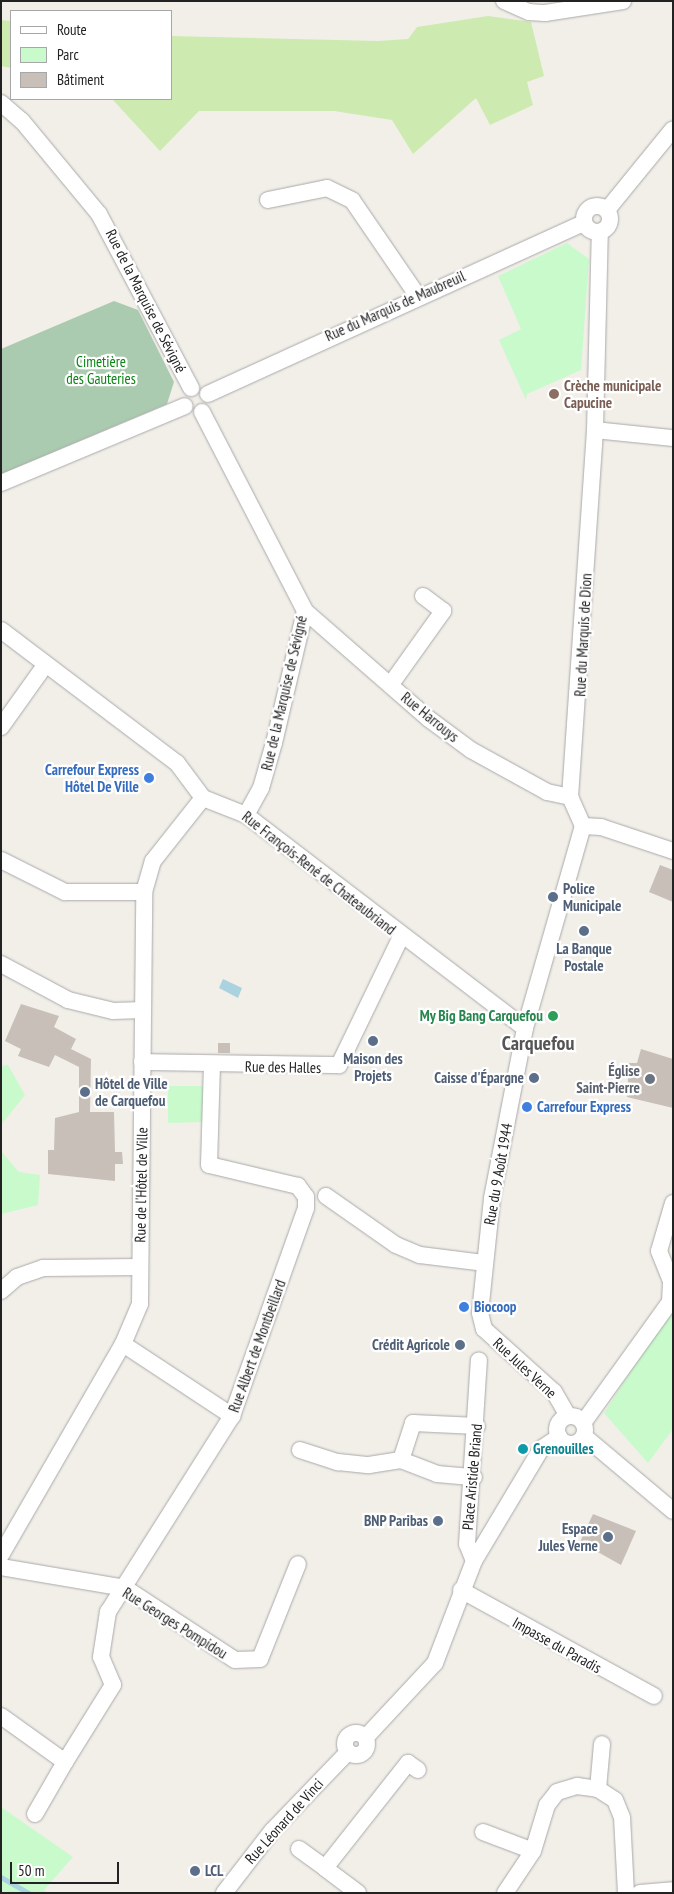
<!DOCTYPE html>
<html>
<head>
<meta charset="utf-8">
<style>
	body { margin:0 }
	#map { position:relative; width:674px; height:1894px; overflow:hidden; background:#f2efe9; font-family:"PT Sans Narrow",sans-serif }
	div>[style] { position:absolute }
	.grass>* { inset:0; background:#cdebb0 }
	.cemetery>* { inset:0; background:#aacbaf }
	.park>* { inset:0; background:#c8facc }
	.water>* { inset:0; background:#aad3df }
	.stream>* { height:4.5px; margin:-2.25px; padding:0 2.25px; transform-origin:2.25px; border-radius:2.25px; background:#aad3df }
	.building>* { inset:0; background:#c7bfb8 }
	.roads { filter:drop-shadow(0 0 1px #a9a9a9) drop-shadow(0 0 1px #a9a9a9) }
	.minor>* { height:16px; margin:-8px; padding:0 8px; transform-origin:8px; border-radius:8px; background:#fff }
	.minor>.ring { margin:-8px; padding:0; box-sizing:content-box; background:none; border:16px solid #fff; border-radius:50% }
	.dots>* { width:14px; height:14px; translate:-50% -50%; box-sizing:border-box; border:2px solid #fff; border-radius:50% }
	span { translate:-50% -50%; white-space:nowrap; text-align:center; line-height:1.15; -webkit-text-stroke:4.5px #fff; paint-order:stroke }
	.street-label { font-size:15px; color:#222 }
	.park-label { font-size:15px; color:#0c8416 }
	.education-label { font-size:15px; color:#785e54; font-weight:700 }
	.left { translate:0 -50%; text-align:left }
	.shop-label { font-size:15px; color:#366cbe; font-weight:700 }
	.right { translate:-100% -50%; text-align:right }
	.service-label { font-size:15px; color:#4e5e75; font-weight:700 }
	.leisure-label { font-size:15px; color:#27864d; font-weight:700 }
	.worship-label { font-size:15px; color:#5b616d; font-weight:700 }
	.culture-label { font-size:15px; color:#0d838f; font-weight:700 }
	.district-label { font-size:20px; color:#555; font-weight:700 }
	.frame { position:absolute; inset:0; border:2px solid #222; pointer-events:none }
	.legend { position:absolute; left:10px; top:10px; width:162px; height:90px; box-sizing:border-box; background:#fff; border:1px solid #a7a7a7; margin:0; padding:6px 9px; list-style:none; font-size:15px; color:#222 }
	.legend li { display:flex; align-items:center; gap:10px; height:25px }
	.legend b { width:25px; border:1px solid #a7a7a7 }
	.scale { position:absolute; left:10px; top:1862px; width:109px; height:22px; box-sizing:border-box; border:2px solid #222; border-top:0; padding-left:6px; font-size:15px; line-height:18px; white-space:nowrap; color:#222; -webkit-text-stroke:4px #fff; paint-order:stroke }
</style>
</head>
<body>
<div id="map">
	<div class="grass">
		<i style="clip-path:polygon(488px 16px,531px 22px,544px 76px,527px 82px,533px 105px,490px 125px,476px 98px,413px 154px,392px 120px,334px 111px,199px 111px,160px 151px,112px 99px,171px 99px,171px 36px,378px 41px,408px 39px,417px 27px)"></i>
		<i style="clip-path:polygon(1px 20px,11px 21px,11px 68px,1px 66px)"></i>
	</div>
	<div class="cemetery">
		<i style="clip-path:polygon(114px 301px,138px 310px,174px 382px,167px 404px,1px 474px,1px 349px)"></i>
	</div>
	<div class="park">
		<i style="clip-path:polygon(567px 243px,589px 259px,581px 370px,527px 394px,526px 400px,499px 340px,521px 329px,498px 276px)"></i>
		<i style="clip-path:polygon(8px 1065px,25px 1095px,1px 1125px,1px 1066px)"></i>
		<i style="clip-path:polygon(168px 1086px,206px 1086px,205px 1122px,168px 1123px)"></i>
		<i style="clip-path:polygon(1px 1151px,19px 1172px,40px 1175px,38px 1205px,1px 1214px)"></i>
		<i style="clip-path:polygon(673px 1305px,673px 1429px,648px 1463px,604px 1413px)"></i>
		<i style="clip-path:polygon(1px 1807px,73px 1857px,44px 1890px,48px 1893px,1px 1893px)"></i>
	</div>
	<div class="water">
		<i style="clip-path:polygon(223px 979px,242px 988px,238px 998px,219px 988px)"></i>
	</div>
	<div class="stream">
		<i style="left:1px;top:1877px;width:32px;rotate:30deg"></i>
	</div>
	<div class="building">
		<i style="clip-path:polygon(660px 865px,673px 870px,673px 902px,649px 892px)"></i>
		<i style="clip-path:polygon(21px 1004px,59px 1016px,54px 1027px,76px 1039px,71px 1049px,91px 1059px,90px 1112px,114px 1112px,115px 1152px,122px 1152px,123px 1164px,115px 1164px,115px 1181px,48px 1174px,48px 1150px,54px 1150px,55px 1118px,79px 1112px,79px 1067px,55px 1055px,49px 1067px,18px 1056px,21px 1049px,5px 1041px)"></i>
		<i style="clip-path:polygon(218px 1043px,230px 1043px,230px 1053px,218px 1053px)"></i>
		<i style="clip-path:polygon(641px 1049px,673px 1059px,673px 1108px,627px 1097px,629px 1063px,637px 1063px)"></i>
		<i style="clip-path:polygon(593px 1514px,636px 1531px,621px 1565px,580px 1542px)"></i>
	</div>
	<div class="roads">
		<div class="minor">
			<i style="left:504px;top:1px;width:27px;rotate:24deg"></i>
			<i style="left:529px;top:12px;width:16px;rotate:4deg"></i>
			<i style="left:545px;top:13px;width:79px;rotate:-8.7deg"></i>
			<i style="left:1px;top:103px;width:28px;rotate:41deg"></i>
			<i style="left:22px;top:121px;width:121px;rotate:50.4deg"></i>
			<i style="left:99px;top:214px;width:197px;rotate:62.1deg"></i>
			<i style="left:268px;top:200px;width:60px;rotate:-11.5deg"></i>
			<i style="left:327px;top:188px;width:28px;rotate:26deg"></i>
			<i style="left:352px;top:200px;width:115px;rotate:55.6deg"></i>
			<i class="ring" style="left:584px;top:206px;width:10px;height:10px"></i>
			<i style="left:607px;top:210px;width:104px;rotate:-50.8deg"></i>
			<i style="left:208px;top:394px;width:413px;rotate:-24.5deg"></i>
			<i style="left:202px;top:412px;width:224px;rotate:62.6deg"></i>
			<i style="left:305px;top:611px;width:164px;rotate:41.1deg"></i>
			<i style="left:429px;top:719px;width:52px;rotate:36.4deg"></i>
			<i style="left:471px;top:750px;width:87px;rotate:28.9deg"></i>
			<i style="left:547px;top:792px;width:24px;rotate:12deg"></i>
			<i style="left:595px;top:430px;width:78px;rotate:5.9deg"></i>
			<i style="left:1px;top:483px;width:199px;rotate:-22.7deg"></i>
			<i style="left:1px;top:630px;width:221px;rotate:37.1deg"></i>
			<i style="left:177px;top:763px;width:44px;rotate:53.4deg"></i>
			<i style="left:203px;top:798px;width:46px;rotate:21.6deg"></i>
			<i style="left:246px;top:815px;width:351px;rotate:37.4deg"></i>
			<i style="left:391px;top:684px;width:90px;rotate:-54.5deg"></i>
			<i style="left:443px;top:611px;width:25px;rotate:-143deg"></i>
			<i style="left:1px;top:727px;width:77px;rotate:-54.5deg"></i>
			<i style="left:246px;top:815px;width:31px;rotate:-61deg"></i>
			<i style="left:261px;top:788px;width:47px;rotate:-73.9deg"></i>
			<i style="left:274px;top:743px;width:136px;rotate:-76.8deg"></i>
			<i style="left:583px;top:826px;width:18px;rotate:3deg"></i>
			<i style="left:601px;top:827px;width:76px;rotate:18.4deg"></i>
			<i style="left:1px;top:860px;width:72px;rotate:26.6deg"></i>
			<i style="left:65px;top:892px;width:79px"></i>
			<i style="left:1px;top:964px;width:76px;rotate:28.2deg"></i>
			<i style="left:68px;top:1000px;width:46px;rotate:13.7deg"></i>
			<i style="left:113px;top:1011px;width:30px;rotate:-2deg"></i>
			<i style="left:142px;top:1062px;width:197px;rotate:0.9deg"></i>
			<i style="left:339px;top:1065px;width:142px;rotate:-64.2deg"></i>
			<i style="left:326px;top:1196px;width:85px;rotate:35deg"></i>
			<i style="left:396px;top:1245px;width:26px;rotate:23deg"></i>
			<i style="left:420px;top:1255px;width:64px;rotate:7.1deg"></i>
			<i style="left:1px;top:1291px;width:21px;rotate:-41deg"></i>
			<i style="left:17px;top:1277px;width:28px;rotate:-19deg"></i>
			<i style="left:43px;top:1268px;width:97px;rotate:-0.6deg"></i>
			<i style="left:123px;top:1344px;width:131px;rotate:33.4deg"></i>
			<i style="left:568px;top:1416px;width:28px;rotate:-120deg"></i>
			<i style="left:554px;top:1392px;width:94px;rotate:-138deg"></i>
			<i style="left:484px;top:1329px;width:16px;rotate:-104deg"></i>
			<i style="left:480px;top:1313px;width:116px;rotate:-84deg"></i>
			<i style="left:492px;top:1198px;width:173px;rotate:-79deg"></i>
			<i style="left:525px;top:1028px;width:210px;rotate:-74deg"></i>
			<i style="left:583px;top:826px;width:32px;rotate:-114deg"></i>
			<i style="left:570px;top:797px;width:368px;rotate:-86.1deg"></i>
			<i style="left:595px;top:430px;width:198px;rotate:-88.6deg"></i>
			<i class="ring" style="left:557px;top:1416px;width:12px;height:12px"></i>
			<i style="left:583px;top:1423px;width:149px;rotate:-54.3deg"></i>
			<i style="left:670px;top:1302px;width:21px;rotate:-87deg"></i>
			<i style="left:671px;top:1281px;width:32px;rotate:-112deg"></i>
			<i style="left:659px;top:1251px;width:50px;rotate:-73.7deg"></i>
			<i style="left:584px;top:1436px;width:116px;rotate:40.1deg"></i>
			<i style="left:300px;top:1450px;width:40px;rotate:18deg"></i>
			<i style="left:338px;top:1462px;width:31px;rotate:6deg"></i>
			<i style="left:369px;top:1465px;width:32px;rotate:-9deg"></i>
			<i style="left:401px;top:1460px;width:39px;rotate:21deg"></i>
			<i style="left:437px;top:1474px;width:37px;rotate:5deg"></i>
			<i style="left:401px;top:1460px;width:39px;rotate:-72deg"></i>
			<i style="left:413px;top:1423px;width:64px;rotate:2.7deg"></i>
			<i style="left:1px;top:1555px;width:244px;rotate:-60deg"></i>
			<i style="left:123px;top:1344px;width:43px;rotate:-67deg"></i>
			<i style="left:140px;top:1304px;width:412px;rotate:-89.4deg"></i>
			<i style="left:144px;top:892px;width:32px;rotate:-74deg"></i>
			<i style="left:153px;top:861px;width:80px;rotate:-51.6deg"></i>
			<i style="left:474px;top:1561px;width:18px;rotate:-112deg"></i>
			<i style="left:467px;top:1544px;width:184px;rotate:-86.3deg"></i>
			<i style="left:1px;top:1567px;width:126px;rotate:9.6deg"></i>
			<i style="left:125px;top:1588px;width:131px;rotate:33.2deg"></i>
			<i style="left:235px;top:1660px;width:25px;rotate:-2deg"></i>
			<i style="left:260px;top:1659px;width:102px;rotate:-68.2deg"></i>
			<i style="left:461px;top:1590px;width:220px;rotate:28.8deg"></i>
			<i style="left:1px;top:1716px;width:79px;rotate:35.7deg"></i>
			<i style="left:65px;top:1762px;width:91px;rotate:-58.1deg"></i>
			<i style="left:113px;top:1685px;width:30px;rotate:-113deg"></i>
			<i style="left:101px;top:1657px;width:46px;rotate:-81.2deg"></i>
			<i style="left:108px;top:1612px;width:232px;rotate:-57.7deg"></i>
			<i style="left:232px;top:1416px;width:221px;rotate:-70.4deg"></i>
			<i style="left:306px;top:1208px;width:11px;rotate:-90deg"></i>
			<i style="left:306px;top:1197px;width:14px;rotate:-126deg"></i>
			<i style="left:298px;top:1186px;width:91px;rotate:-166.7deg"></i>
			<i style="left:209px;top:1165px;width:100px;rotate:-88.3deg"></i>
			<i class="ring" style="left:345px;top:1733px;width:6px;height:6px"></i>
			<i style="left:366px;top:1737px;width:101px;rotate:-47deg"></i>
			<i style="left:435px;top:1663px;width:109px;rotate:-69.1deg"></i>
			<i style="left:474px;top:1561px;width:131px;rotate:-59.1deg"></i>
			<i style="left:541px;top:1449px;width:22px;rotate:-34deg"></i>
			<i style="left:598px;top:1789px;width:45px;rotate:-84.9deg"></i>
			<i style="left:35px;top:1814px;width:60px;rotate:-60deg"></i>
			<i style="left:483px;top:1832px;width:53px;rotate:20.8deg"></i>
			<i style="left:299px;top:1849px;width:32px;rotate:36deg"></i>
			<i style="left:224px;top:1893px;width:78px;rotate:-52.3deg"></i>
			<i style="left:272px;top:1831px;width:110px;rotate:-46.1deg"></i>
			<i style="left:358px;top:1893px;width:41px;rotate:-142.9deg"></i>
			<i style="left:325px;top:1868px;width:134px;rotate:-51.7deg"></i>
			<i style="left:408px;top:1763px;width:12px;rotate:35deg"></i>
			<i style="left:505px;top:1893px;width:50px;rotate:-56.3deg"></i>
			<i style="left:533px;top:1851px;width:48px;rotate:-73.1deg"></i>
			<i style="left:547px;top:1805px;width:16px;rotate:-52deg"></i>
			<i style="left:557px;top:1792px;width:21px;rotate:-17deg"></i>
			<i style="left:577px;top:1786px;width:21px;rotate:8deg"></i>
			<i style="left:598px;top:1789px;width:20px;rotate:33deg"></i>
			<i style="left:615px;top:1800px;width:18px;rotate:68deg"></i>
			<i style="left:622px;top:1817px;width:76px;rotate:87deg"></i>
			<i style="left:640px;top:1893px;width:33px;rotate:-5deg"></i>
		</div>
	</div>
	<div class="dots">
		<i style="left:554px;top:394px;background:#8d6e63"></i>
		<i style="left:149px;top:778px;background:#3f7fe0"></i>
		<i style="left:553px;top:897px;background:#5c6f8a"></i>
		<i style="left:584px;top:931px;background:#5c6f8a"></i>
		<i style="left:553px;top:1016px;background:#2e9e5b"></i>
		<i style="left:373px;top:1041px;background:#5c6f8a"></i>
		<i style="left:534px;top:1078px;background:#5c6f8a"></i>
		<i style="left:650px;top:1079px;background:#6b7280"></i>
		<i style="left:85px;top:1092px;background:#5c6f8a"></i>
		<i style="left:527px;top:1107px;background:#3f7fe0"></i>
		<i style="left:464px;top:1307px;background:#3f7fe0"></i>
		<i style="left:460px;top:1345px;background:#5c6f8a"></i>
		<i style="left:523px;top:1449px;background:#0f9aa8"></i>
		<i style="left:438px;top:1521px;background:#5c6f8a"></i>
		<i style="left:608px;top:1537px;background:#5c6f8a"></i>
		<i style="left:195px;top:1871px;background:#5c6f8a"></i>
	</div>
	<div class="street-label">
		<span style="left:146px;top:301px;rotate:63deg">Rue de la Marquise de Sévigné</span>
		<span style="left:395px;top:306px;rotate:-24deg">Rue du Marquis de Maubreuil</span>
		<span style="left:583px;top:635px;rotate:-87deg">Rue du Marquis de Dion</span>
		<span style="left:284px;top:693px;rotate:-77deg">Rue de la Marquise de Sévigné</span>
		<span style="left:430px;top:717px;rotate:39deg">Rue Harrouys</span>
		<span style="left:319px;top:873px;rotate:38deg">Rue François-René de Chateaubriand</span>
		<span style="left:283px;top:1067px;rotate:1deg">Rue des Halles</span>
		<span style="left:498px;top:1174px;rotate:-80deg">Rue du 9 Août 1944</span>
		<span style="left:141px;top:1185px;rotate:-89deg">Rue de l'Hôtel de Ville</span>
		<span style="left:257px;top:1346px;rotate:-70deg">Rue Albert de Montbeillard</span>
		<span style="left:525px;top:1368px;rotate:43deg">Rue Jules Verne</span>
		<span style="left:472px;top:1477px;rotate:-85deg">Place Aristide Briand</span>
		<span style="left:175px;top:1623px;rotate:32deg">Rue Georges Pompidou</span>
		<span style="left:557px;top:1645px;rotate:29deg">Impasse du Paradis</span>
		<span style="left:284px;top:1821px;rotate:-48deg">Rue Léonard de Vinci</span>
	</div>
	<div class="park-label">
		<span style="left:101px;top:370px">Cimetière<br>des Gauteries</span>
	</div>
	<div class="education-label">
		<span class="left" style="left:564px;top:394px">Crèche municipale<br>Capucine</span>
	</div>
	<div class="shop-label">
		<span class="right" style="left:139px;top:778px">Carrefour Express<br>Hôtel De Ville</span>
		<span class="left" style="left:537px;top:1107px">Carrefour Express</span>
		<span class="left" style="left:474px;top:1307px">Biocoop</span>
	</div>
	<div class="service-label">
		<span class="left" style="left:563px;top:897px">Police<br>Municipale</span>
		<span style="left:584px;top:957px">La Banque<br>Postale</span>
		<span style="left:373px;top:1067px">Maison des<br>Projets</span>
		<span class="right" style="left:524px;top:1078px">Caisse d'Épargne</span>
		<span class="left" style="left:95px;top:1092px">Hôtel de Ville<br>de Carquefou</span>
		<span class="right" style="left:450px;top:1345px">Crédit Agricole</span>
		<span class="right" style="left:428px;top:1521px">BNP Paribas</span>
		<span class="right" style="left:598px;top:1537px">Espace<br>Jules Verne</span>
		<span class="left" style="left:205px;top:1871px">LCL</span>
	</div>
	<div class="leisure-label">
		<span class="right" style="left:543px;top:1016px">My Big Bang Carquefou</span>
	</div>
	<div class="worship-label">
		<span class="right" style="left:640px;top:1079px">Église<br>Saint-Pierre</span>
	</div>
	<div class="culture-label">
		<span class="left" style="left:533px;top:1449px">Grenouilles</span>
	</div>
	<div class="district-label">
		<span style="left:538px;top:1043px">Carquefou</span>
	</div>
	<div class="frame"></div>
	<ul class="legend">
	<li><b style="height:6px;background:#fff"></b>Route</li>
	<li><b style="height:14px;background:#c8facc"></b>Parc</li>
	<li><b style="height:14px;background:#c7bfb8"></b>Bâtiment</li>
	</ul>
	<div class="scale">50 m</div>
</div>
</body>
</html>
